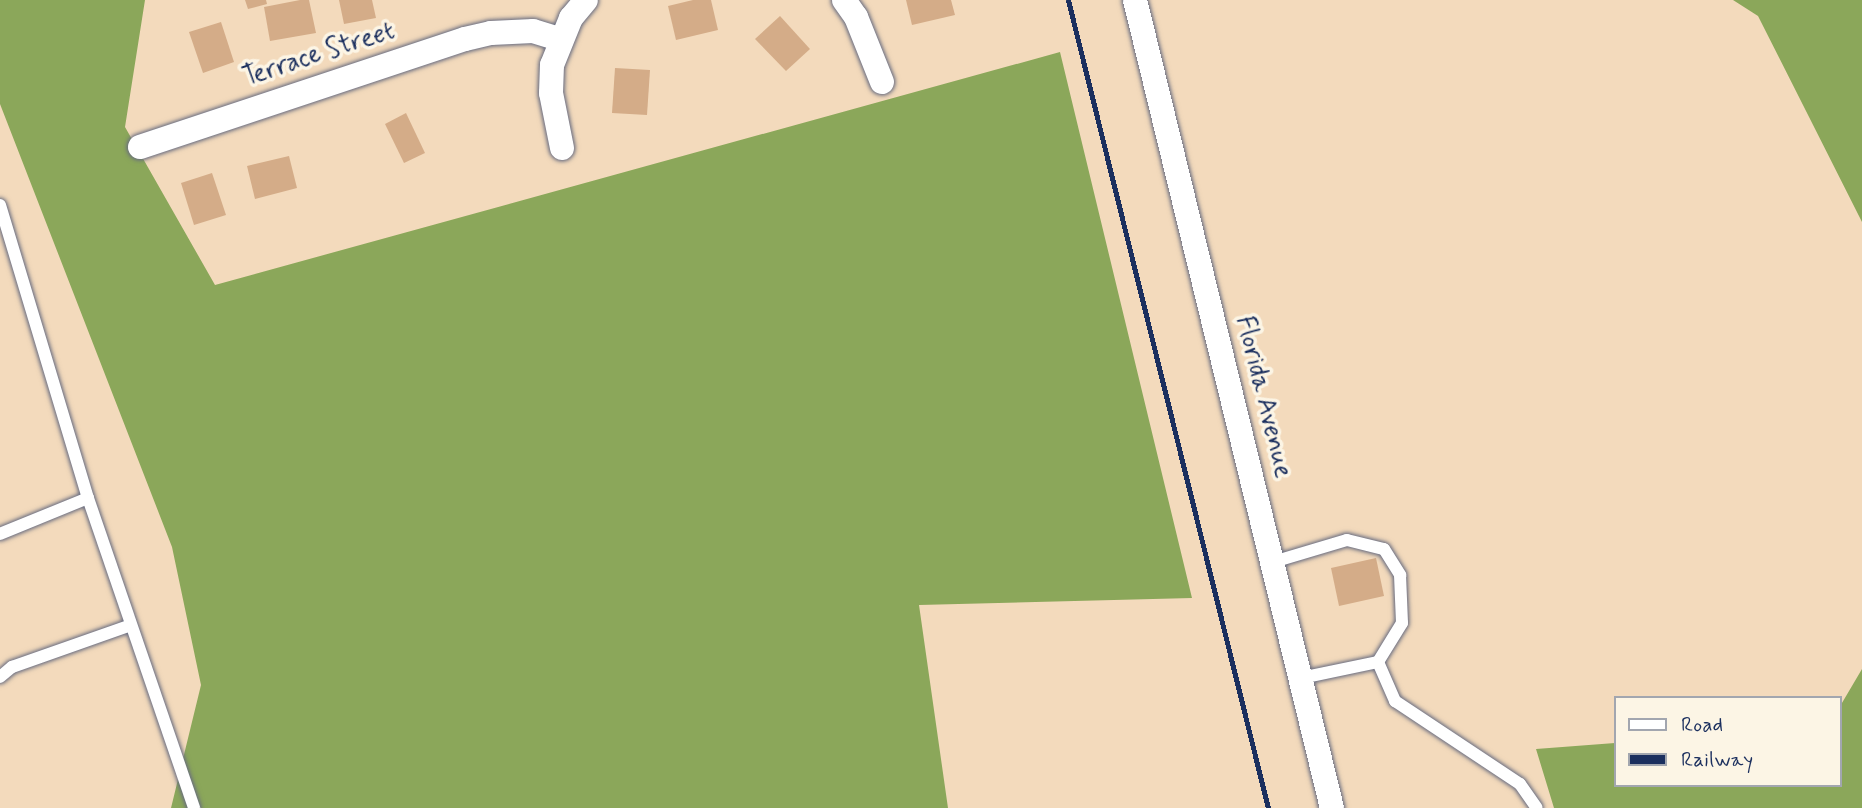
<!DOCTYPE html>
<html>
<head>
<meta charset="utf-8">
<style>
	body { margin:0 }
	#map { position:relative; width:1862px; height:808px; overflow:hidden; background:#f3dabc; font-family:Mynerve,sans-serif }
	div>[style] { position:absolute }
	.forest>* { inset:0; background:#8ba75a }
	.building>* { inset:0; background:#d4ac88 }
	.roads { filter:drop-shadow(0 0 2px #676b7f) drop-shadow(0 0 2px #676b7f) }
	.lane>* { height:12px; margin:-6px; padding:0 6px; transform-origin:6px; border-radius:6px; background:#fff }
	.street>* { height:24px; margin:-12px; padding:0 12px; transform-origin:12px; border-radius:12px; background:#fff }
	.rail>* { height:5px; margin:-2.5px; padding:0 2.5px; transform-origin:2.5px; border-radius:2.5px; background:#1b2f5e }
	span { translate:-50% -50%; white-space:nowrap; text-align:center; line-height:1.15; -webkit-text-stroke:7px #fcf5e5; paint-order:stroke }
	.street-label { font-size:26px; color:#1b2f5e }
	.legend { position:absolute; left:1614px; top:696px; width:228px; height:91px; box-sizing:border-box; background:#fcf5e5; border:2px solid #a2a6af; margin:0; padding:9px 12px; list-style:none; font-size:21px; color:#1b2f5e }
	.legend li { display:flex; align-items:center; gap:14px; height:35px }
	.legend b { width:35px; border:2px solid #a2a6af }
</style>
</head>
<body>
<div id="map">
	<div class="forest">
		<i style="clip-path:polygon(0 0,145px 0,125px 127px,215px 285px,1060px 52px,1192px 598px,919px 605px,948px 808px,171px 808px,201px 685px,172px 547px,0 104px)"></i>
		<i style="clip-path:polygon(1733px 0,1862px 0,1862px 222px,1758px 16px)"></i>
		<i style="clip-path:polygon(1862px 669px,1862px 808px,1554px 808px,1536px 749px,1615px 743px,1615px 785px,1839px 785px,1839px 708px)"></i>
	</div>
	<div class="building">
		<i style="clip-path:polygon(245px 0,266px 0,267px 4px,248px 9px)"></i>
		<i style="clip-path:polygon(300px 0,309px 0,316px 33px,270px 41px,264px 7px)"></i>
		<i style="clip-path:polygon(339px 0,372px 0,376px 18px,344px 24px)"></i>
		<i style="clip-path:polygon(693px 0,711px 0,718px 30px,676px 40px,668px 6px)"></i>
		<i style="clip-path:polygon(906px 0,951px 0,955px 15px,912px 25px)"></i>
		<i style="clip-path:polygon(780px 16px,810px 49px,786px 71px,755px 39px)"></i>
		<i style="clip-path:polygon(221px 22px,234px 62px,203px 73px,189px 32px)"></i>
		<i style="clip-path:polygon(615px 68px,650px 70px,647px 115px,612px 113px)"></i>
		<i style="clip-path:polygon(406px 113px,425px 153px,404px 163px,385px 124px)"></i>
		<i style="clip-path:polygon(289px 156px,297px 188px,255px 199px,247px 166px)"></i>
		<i style="clip-path:polygon(212px 173px,226px 215px,194px 225px,181px 183px)"></i>
		<i style="clip-path:polygon(1376px 558px,1384px 596px,1339px 606px,1331px 568px)"></i>
	</div>
	<div class="roads">
		<div class="lane">
			<i style="left:0;top:205px;width:306px;rotate:73.3deg"></i>
			<i style="left:88px;top:498px;width:95px;rotate:157.8deg"></i>
			<i style="left:88px;top:498px;width:328px;rotate:71.1deg"></i>
			<i style="left:1273px;top:562px;width:77px;rotate:-16.6deg"></i>
			<i style="left:1347px;top:540px;width:38px;rotate:14deg"></i>
			<i style="left:1384px;top:549px;width:31px;rotate:58deg"></i>
			<i style="left:1400px;top:575px;width:48px;rotate:87.6deg"></i>
			<i style="left:1402px;top:623px;width:46px;rotate:121.6deg"></i>
			<i style="left:0;top:677px;width:16px;rotate:-40deg"></i>
			<i style="left:12px;top:667px;width:126px;rotate:-19.4deg"></i>
			<i style="left:1301px;top:678px;width:79px;rotate:-11.7deg"></i>
			<i style="left:1378px;top:662px;width:43px;rotate:66.4deg"></i>
			<i style="left:1395px;top:701px;width:150px;rotate:33.6deg"></i>
			<i style="left:1520px;top:784px;width:29px;rotate:55deg"></i>
		</div>
		<div class="street">
			<i style="left:844px;top:0;width:21px;rotate:55deg"></i>
			<i style="left:856px;top:17px;width:70px;rotate:68.2deg"></i>
			<i style="left:1135px;top:0;width:832px;rotate:76.3deg"></i>
			<i style="left:140px;top:147px;width:342px;rotate:-18.4deg"></i>
			<i style="left:465px;top:39px;width:27px;rotate:-13deg"></i>
			<i style="left:491px;top:33px;width:42px;rotate:-2.7deg"></i>
			<i style="left:533px;top:31px;width:28px;rotate:17deg"></i>
			<i style="left:562px;top:148px;width:56px;rotate:-101.3deg"></i>
			<i style="left:551px;top:93px;width:28px;rotate:-88deg"></i>
			<i style="left:552px;top:65px;width:51px;rotate:-68deg"></i>
			<i style="left:571px;top:18px;width:23px;rotate:-50deg"></i>
		</div>
	</div>
	<div class="rail">
		<i style="left:1068px;top:0;width:832px;rotate:76.1deg"></i>
	</div>
	<div class="street-label">
		<span style="left:319px;top:55px;rotate:-18deg">Terrace Street</span>
		<span style="left:1263px;top:397px;rotate:76deg">Florida Avenue</span>
	</div>
	<ul class="legend">
	<li><b style="height:9px;background:#fff"></b>Road</li>
	<li><b style="height:9px;background:#1b2f5e"></b>Railway</li>
	</ul>
</div>
</body>
</html>
